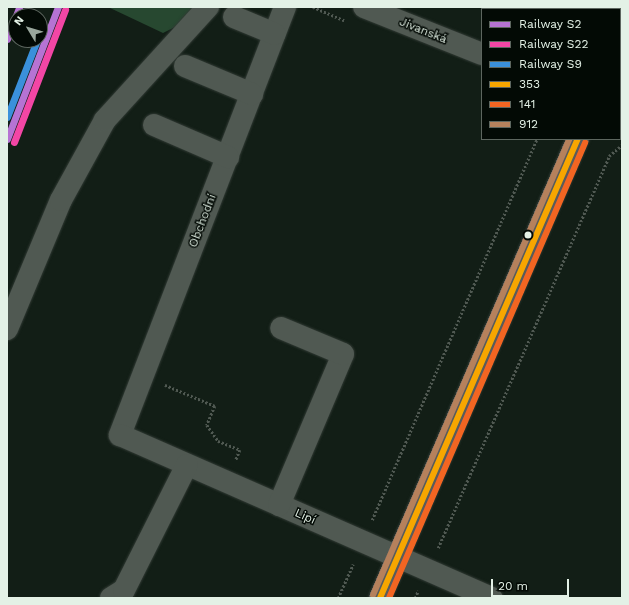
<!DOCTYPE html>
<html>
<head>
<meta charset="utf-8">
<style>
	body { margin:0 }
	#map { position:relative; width:629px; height:605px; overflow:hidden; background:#121e16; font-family:"Work Sans",sans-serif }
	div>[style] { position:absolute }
	.green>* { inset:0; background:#274830 }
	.path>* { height:2.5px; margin-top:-1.25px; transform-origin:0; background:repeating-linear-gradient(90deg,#505952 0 2px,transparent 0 4px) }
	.roads { filter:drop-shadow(0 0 1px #313a34) drop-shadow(0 0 1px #313a34) }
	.minor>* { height:22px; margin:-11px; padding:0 11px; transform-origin:11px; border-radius:11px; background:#505952 }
	.major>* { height:22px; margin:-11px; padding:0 11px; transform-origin:11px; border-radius:11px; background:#585c5c }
	.bus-1>* { height:6px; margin:-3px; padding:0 3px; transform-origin:3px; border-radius:3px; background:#f7a600 }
	.bus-2>* { height:6px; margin:-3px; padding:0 3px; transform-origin:3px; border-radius:3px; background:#f26522 }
	.bus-3>* { height:6px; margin:-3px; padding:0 3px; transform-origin:3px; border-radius:3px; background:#b6815c }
	.rail-1>* { height:7px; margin:-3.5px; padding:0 3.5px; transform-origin:3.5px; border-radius:3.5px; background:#b673d3 }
	.rail-2>* { height:7px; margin:-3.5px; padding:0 3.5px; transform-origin:3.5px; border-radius:3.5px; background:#f346a5 }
	.rail-3>* { height:7px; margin:-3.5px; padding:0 3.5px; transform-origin:3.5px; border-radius:3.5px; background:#3a90db }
	.dots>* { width:11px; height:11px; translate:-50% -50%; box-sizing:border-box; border:2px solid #030a05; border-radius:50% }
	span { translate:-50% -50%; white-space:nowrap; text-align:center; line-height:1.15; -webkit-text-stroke:3px #030a05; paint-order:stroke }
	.street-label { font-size:12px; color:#e3f1e6 }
	.frame { position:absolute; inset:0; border:8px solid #e3f1e6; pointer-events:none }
	.legend { position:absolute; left:481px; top:8px; width:140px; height:132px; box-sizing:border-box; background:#030a05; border:1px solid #5d665f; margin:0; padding:5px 7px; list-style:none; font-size:12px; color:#e3f1e6 }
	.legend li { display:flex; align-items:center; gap:8px; height:20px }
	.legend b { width:20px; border:1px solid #5d665f }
	.north { position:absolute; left:8px; top:8px; width:40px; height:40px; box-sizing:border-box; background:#030a05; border:1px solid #5d665f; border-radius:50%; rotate:308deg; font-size:11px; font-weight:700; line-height:16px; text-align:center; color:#e3f1e6 }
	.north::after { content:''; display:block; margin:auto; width:14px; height:18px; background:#9aa79d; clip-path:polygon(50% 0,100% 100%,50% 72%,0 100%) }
	.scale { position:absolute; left:491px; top:579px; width:78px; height:18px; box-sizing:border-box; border:2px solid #e3f1e6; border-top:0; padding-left:5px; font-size:12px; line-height:14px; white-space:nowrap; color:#e3f1e6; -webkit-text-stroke:3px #030a05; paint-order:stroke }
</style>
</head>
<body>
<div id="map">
	<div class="green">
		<i style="clip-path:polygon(108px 7px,194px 7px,183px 23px,163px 33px)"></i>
	</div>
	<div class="path">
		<i style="left:313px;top:7px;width:34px;rotate:23deg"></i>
		<i style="left:589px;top:9px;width:2px;rotate:-63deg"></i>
		<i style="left:165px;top:385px;width:54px;rotate:22.8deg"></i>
		<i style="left:215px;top:406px;width:21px;rotate:113deg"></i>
		<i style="left:207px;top:425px;width:19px;rotate:55deg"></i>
		<i style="left:218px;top:441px;width:24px;rotate:22deg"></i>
		<i style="left:240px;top:450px;width:11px;rotate:112deg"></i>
		<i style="left:372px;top:520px;width:415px;rotate:-66.6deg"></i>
		<i style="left:438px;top:548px;width:428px;rotate:-66.4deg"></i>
		<i style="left:609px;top:156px;width:17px;rotate:-40deg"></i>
		<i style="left:338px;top:598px;width:37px;rotate:-66deg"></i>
		<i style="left:415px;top:598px;width:8px;rotate:-67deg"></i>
	</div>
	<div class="roads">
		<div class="minor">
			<i style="left:285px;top:7px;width:459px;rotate:111.1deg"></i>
			<i style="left:120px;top:435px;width:406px;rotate:23.7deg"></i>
			<i style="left:364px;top:7px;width:127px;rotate:21.7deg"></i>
			<i style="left:234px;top:17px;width:44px;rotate:22.5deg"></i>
			<i style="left:185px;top:66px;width:73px;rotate:22.7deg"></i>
			<i style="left:620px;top:110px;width:2px;rotate:27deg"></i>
			<i style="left:154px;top:125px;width:81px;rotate:23.4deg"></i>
			<i style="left:7px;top:329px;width:140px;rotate:-67.3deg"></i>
			<i style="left:61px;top:200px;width:91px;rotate:-61.2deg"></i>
			<i style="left:105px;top:120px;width:153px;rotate:-47.7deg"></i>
			<i style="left:279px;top:505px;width:164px;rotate:-67deg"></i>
			<i style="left:343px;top:354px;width:67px;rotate:-157.2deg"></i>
			<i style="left:111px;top:598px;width:15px;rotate:-32deg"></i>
			<i style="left:124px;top:590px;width:140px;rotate:-63.3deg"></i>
		</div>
		<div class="major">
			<i style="left:620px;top:42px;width:4px;rotate:-63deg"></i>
			<i style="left:380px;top:598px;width:500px;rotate:-66.7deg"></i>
		</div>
	</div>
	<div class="bus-1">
		<i style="left:380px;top:598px;width:500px;rotate:-66.7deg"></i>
	</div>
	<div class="bus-2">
		<i style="left:389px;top:598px;width:496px;rotate:-66.7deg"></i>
	</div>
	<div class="bus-3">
		<i style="left:373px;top:595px;width:496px;rotate:-66.7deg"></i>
	</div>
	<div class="rail-1">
		<i style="left:7px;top:39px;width:34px;rotate:-69deg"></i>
		<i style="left:7px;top:139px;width:142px;rotate:-68.9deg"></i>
	</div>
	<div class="rail-2">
		<i style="left:14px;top:142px;width:142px;rotate:-68.9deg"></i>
	</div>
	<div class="rail-3">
		<i style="left:7px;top:117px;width:83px;rotate:-68.7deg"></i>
	</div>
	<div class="dots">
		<i style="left:528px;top:235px;background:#e3f1e6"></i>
	</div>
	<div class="street-label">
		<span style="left:423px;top:31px;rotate:22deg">Jívanská</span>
		<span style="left:203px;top:221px;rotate:-69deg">Obchodní</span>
		<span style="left:305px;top:517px;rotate:24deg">Lipí</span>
	</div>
	<div class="frame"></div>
	<ul class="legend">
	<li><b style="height:5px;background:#b673d3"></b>Railway S2</li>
	<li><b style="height:5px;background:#f346a5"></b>Railway S22</li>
	<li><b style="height:5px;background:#3a90db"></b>Railway S9</li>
	<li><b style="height:5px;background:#f7a600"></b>353</li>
	<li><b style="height:5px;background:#f26522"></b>141</li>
	<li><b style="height:5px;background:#b6815c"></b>912</li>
	</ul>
	<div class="north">N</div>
	<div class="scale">20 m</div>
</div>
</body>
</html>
